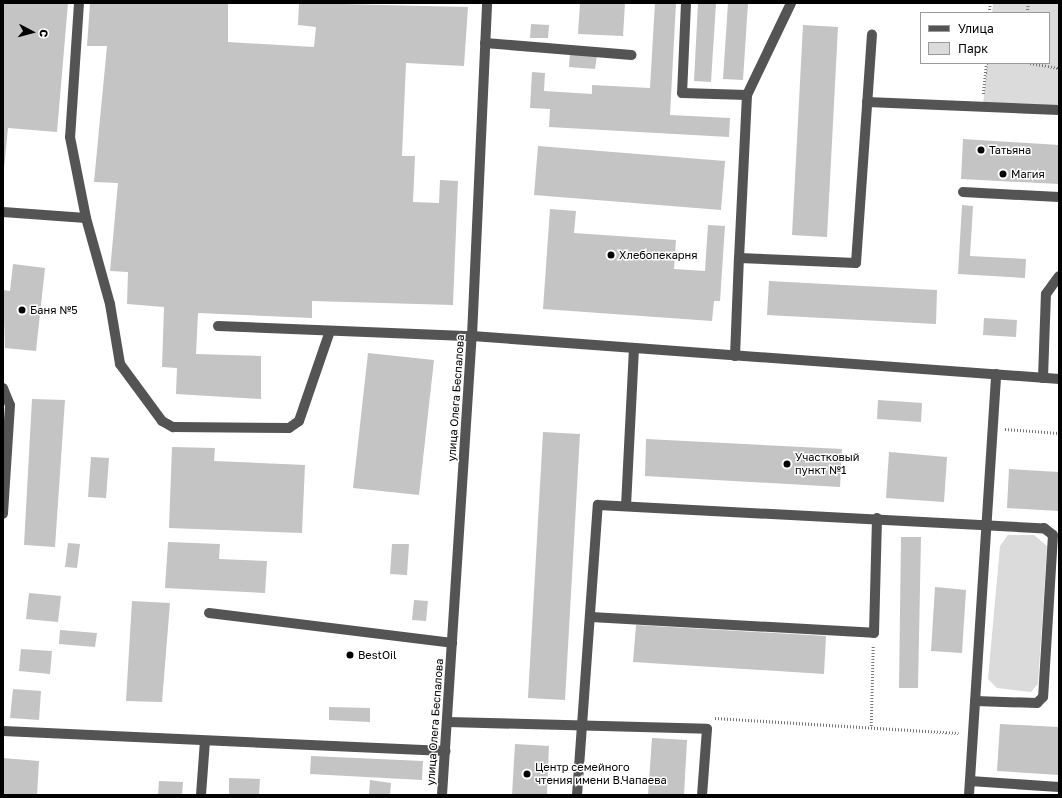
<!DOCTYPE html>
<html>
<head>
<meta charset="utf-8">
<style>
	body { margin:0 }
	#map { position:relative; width:1062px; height:798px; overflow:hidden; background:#fff; font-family:"Golos Text",sans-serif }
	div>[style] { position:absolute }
	.green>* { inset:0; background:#dbdbdb }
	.building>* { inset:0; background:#c4c4c4 }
	.path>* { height:2.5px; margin-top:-1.25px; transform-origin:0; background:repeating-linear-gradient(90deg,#767676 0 1px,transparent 0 3px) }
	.minor>* { height:10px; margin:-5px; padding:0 5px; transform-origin:5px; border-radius:5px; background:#545454 }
	.dots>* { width:11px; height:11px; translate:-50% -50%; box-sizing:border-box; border:2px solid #fff; border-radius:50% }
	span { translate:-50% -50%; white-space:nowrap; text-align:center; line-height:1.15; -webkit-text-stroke:3px #fff; paint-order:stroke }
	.poi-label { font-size:11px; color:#000 }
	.left { translate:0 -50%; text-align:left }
	.street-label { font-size:11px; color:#000 }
	.frame { position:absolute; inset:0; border:4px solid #000; pointer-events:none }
	.legend { position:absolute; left:920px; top:12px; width:130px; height:52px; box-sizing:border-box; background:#fff; border:1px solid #999; margin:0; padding:5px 7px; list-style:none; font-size:12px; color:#000 }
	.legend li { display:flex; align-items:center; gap:8px; height:20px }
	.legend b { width:20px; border:1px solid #999 }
	.north { position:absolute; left:12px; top:12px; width:40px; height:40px; -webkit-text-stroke:3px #fff; paint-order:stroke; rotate:96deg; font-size:11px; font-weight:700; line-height:16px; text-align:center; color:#000 }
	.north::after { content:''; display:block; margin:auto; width:14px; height:18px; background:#000; clip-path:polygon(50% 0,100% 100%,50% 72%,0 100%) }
</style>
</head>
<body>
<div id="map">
	<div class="green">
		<i style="clip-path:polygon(993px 3px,1059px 3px,1059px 110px,983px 105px,987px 63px,1049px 63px,1049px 13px,992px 13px)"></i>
		<i style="clip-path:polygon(1008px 535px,1034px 535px,1047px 546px,1038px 684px,1031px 692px,997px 688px,988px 679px,1000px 546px)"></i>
	</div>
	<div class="building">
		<i style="clip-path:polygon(3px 3px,68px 3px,57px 132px,8px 128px,4px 169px)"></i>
		<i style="clip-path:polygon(90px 3px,228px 3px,228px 42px,314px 47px,316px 27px,298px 25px,299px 3px,468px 7px,464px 66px,406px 63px,402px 156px,415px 156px,413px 202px,439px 203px,440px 180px,458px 181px,453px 305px,312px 301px,312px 318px,198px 313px,196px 354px,261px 356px,261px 399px,176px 394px,177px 368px,162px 367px,164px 307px,127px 304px,128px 272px,110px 271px,118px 183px,94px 182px,107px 46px,87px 46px)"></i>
		<i style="clip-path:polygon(580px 3px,625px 3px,623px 36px,578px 34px)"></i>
		<i style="clip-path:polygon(655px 3px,676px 3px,670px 115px,730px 118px,729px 137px,549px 127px,550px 109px,530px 108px,532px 72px,545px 73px,544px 91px,592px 94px,592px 85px,650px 88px)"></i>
		<i style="clip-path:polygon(698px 3px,716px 3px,711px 82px,694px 81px)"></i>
		<i style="clip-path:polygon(728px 3px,748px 3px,743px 80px,723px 79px)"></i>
		<i style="clip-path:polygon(531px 24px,549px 25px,548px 38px,530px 38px)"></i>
		<i style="clip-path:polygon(803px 25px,838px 27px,827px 237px,792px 235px)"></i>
		<i style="clip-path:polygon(570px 52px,597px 55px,595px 69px,569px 67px)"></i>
		<i style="clip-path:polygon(963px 139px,1059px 145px,1059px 184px,961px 179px)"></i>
		<i style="clip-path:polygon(538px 146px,725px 161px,721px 210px,534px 195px)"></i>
		<i style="clip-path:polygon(962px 205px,973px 206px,970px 256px,1026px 259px,1025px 278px,958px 274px)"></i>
		<i style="clip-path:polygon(550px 209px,576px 211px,574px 233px,676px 240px,674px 269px,705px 271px,708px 225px,725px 226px,720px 301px,714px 301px,712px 321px,543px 309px)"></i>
		<i style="clip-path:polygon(13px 264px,45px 268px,36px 351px,5px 348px,3px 290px,10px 291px)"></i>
		<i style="clip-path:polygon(769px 281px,937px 290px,936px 324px,767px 315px)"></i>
		<i style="clip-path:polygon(984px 318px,1017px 320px,1016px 337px,983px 335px)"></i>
		<i style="clip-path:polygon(368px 353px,434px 360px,419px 495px,353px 488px)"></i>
		<i style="clip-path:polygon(32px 399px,65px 400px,55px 547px,24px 545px)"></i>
		<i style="clip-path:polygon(878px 400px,922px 403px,921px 422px,877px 419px)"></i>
		<i style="clip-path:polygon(543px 432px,580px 434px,565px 700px,528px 698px)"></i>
		<i style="clip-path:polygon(646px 439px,842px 449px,840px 487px,645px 476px)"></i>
		<i style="clip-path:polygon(172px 447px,215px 448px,214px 461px,305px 465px,302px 533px,169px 528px)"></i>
		<i style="clip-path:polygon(889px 452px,947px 457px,944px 502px,886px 498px)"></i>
		<i style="clip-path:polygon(91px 457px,109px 458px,106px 498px,88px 497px)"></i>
		<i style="clip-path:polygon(1009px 469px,1059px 472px,1059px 511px,1007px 508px)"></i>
		<i style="clip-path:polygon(901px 537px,921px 537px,918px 688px,899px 688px)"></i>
		<i style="clip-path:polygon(168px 542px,220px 544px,219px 559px,267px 561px,265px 593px,165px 588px)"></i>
		<i style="clip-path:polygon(68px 543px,80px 544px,77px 568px,65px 567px)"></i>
		<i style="clip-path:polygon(392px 544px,409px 544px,407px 575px,390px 574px)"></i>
		<i style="clip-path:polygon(935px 587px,966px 590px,962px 653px,931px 651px)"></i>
		<i style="clip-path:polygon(29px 593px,61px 596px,58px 622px,26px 619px)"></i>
		<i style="clip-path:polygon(414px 600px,428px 601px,426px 621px,412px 620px)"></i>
		<i style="clip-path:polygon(132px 601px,170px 603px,162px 702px,126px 701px)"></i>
		<i style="clip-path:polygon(636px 625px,826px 636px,824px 674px,633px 662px)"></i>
		<i style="clip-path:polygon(60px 630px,97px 633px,95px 647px,59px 644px)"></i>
		<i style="clip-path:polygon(21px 649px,52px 651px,50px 674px,19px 671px)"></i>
		<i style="clip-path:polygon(13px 689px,41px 691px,39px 720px,10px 718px)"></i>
		<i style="clip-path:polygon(329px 707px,370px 708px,370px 722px,329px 720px)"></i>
		<i style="clip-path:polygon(1000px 724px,1059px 727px,1059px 775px,997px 771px)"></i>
		<i style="clip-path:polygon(652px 738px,687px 740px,684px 795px,648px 795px)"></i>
		<i style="clip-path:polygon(515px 744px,549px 746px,547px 795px,512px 795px)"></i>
		<i style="clip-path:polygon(311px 756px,423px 761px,422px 780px,310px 774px)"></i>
		<i style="clip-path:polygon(3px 758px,39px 761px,37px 795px,3px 795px)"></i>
		<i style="clip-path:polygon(229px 778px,260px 779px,259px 795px,229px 795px)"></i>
		<i style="clip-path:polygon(370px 780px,391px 783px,390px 795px,369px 795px)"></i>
		<i style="clip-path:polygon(159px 781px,183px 782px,182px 795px,158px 795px)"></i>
	</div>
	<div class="path">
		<i style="left:989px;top:13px;width:10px;rotate:-84deg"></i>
		<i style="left:1027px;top:13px;width:10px;rotate:-84deg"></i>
		<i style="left:1030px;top:63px;width:29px;rotate:10deg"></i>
		<i style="left:983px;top:94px;width:31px;rotate:-84deg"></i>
		<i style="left:1005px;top:429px;width:54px;rotate:4.2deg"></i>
		<i style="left:715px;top:718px;width:244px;rotate:3.5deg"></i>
		<i style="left:871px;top:726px;width:80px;rotate:-88.6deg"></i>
	</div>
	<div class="minor">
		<i style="left:79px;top:3px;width:134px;rotate:93.8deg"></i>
		<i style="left:70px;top:137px;width:83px;rotate:78.8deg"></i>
		<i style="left:686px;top:3px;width:90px;rotate:92.5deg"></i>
		<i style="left:682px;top:93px;width:65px;rotate:1.8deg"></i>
		<i style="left:747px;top:95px;width:163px;rotate:92.8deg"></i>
		<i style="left:485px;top:43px;width:147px;rotate:4.7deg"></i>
		<i style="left:747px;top:95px;width:102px;rotate:-64.4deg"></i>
		<i style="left:867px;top:102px;width:192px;rotate:2.4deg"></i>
		<i style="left:963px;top:192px;width:96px;rotate:3deg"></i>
		<i style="left:3px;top:212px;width:83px;rotate:4.1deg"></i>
		<i style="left:86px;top:218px;width:89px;rotate:74.4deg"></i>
		<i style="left:110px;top:304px;width:61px;rotate:80.5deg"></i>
		<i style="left:120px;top:364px;width:71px;rotate:53.6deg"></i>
		<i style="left:162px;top:421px;width:13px;rotate:29deg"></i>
		<i style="left:173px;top:427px;width:116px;rotate:0.5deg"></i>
		<i style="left:289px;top:428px;width:12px;rotate:-35deg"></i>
		<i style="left:299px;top:421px;width:95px;rotate:-71deg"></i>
		<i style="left:218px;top:326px;width:254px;rotate:2.3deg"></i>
		<i style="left:472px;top:336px;width:589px;rotate:4.19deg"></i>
		<i style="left:735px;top:356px;width:98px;rotate:-87.7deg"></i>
		<i style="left:739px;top:258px;width:117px;rotate:2.4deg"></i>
		<i style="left:856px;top:263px;width:229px;rotate:-86deg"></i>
		<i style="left:1043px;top:378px;width:84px;rotate:-88deg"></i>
		<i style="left:1046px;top:294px;width:22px;rotate:-54deg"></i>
		<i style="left:3px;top:388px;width:18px;rotate:68deg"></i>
		<i style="left:10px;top:405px;width:109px;rotate:93.7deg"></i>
		<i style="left:626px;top:506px;width:157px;rotate:-87.1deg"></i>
		<i style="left:209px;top:613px;width:245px;rotate:7deg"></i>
		<i style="left:591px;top:617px;width:283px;rotate:3.2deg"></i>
		<i style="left:874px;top:633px;width:115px;rotate:-88.5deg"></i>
		<i style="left:448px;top:722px;width:259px;rotate:1.5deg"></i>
		<i style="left:707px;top:729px;width:66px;rotate:94.3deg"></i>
		<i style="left:3px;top:731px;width:443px;rotate:2.6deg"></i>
		<i style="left:970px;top:781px;width:89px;rotate:3.9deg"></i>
		<i style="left:201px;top:795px;width:54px;rotate:-85.8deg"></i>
		<i style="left:442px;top:795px;width:460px;rotate:-86.3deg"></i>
		<i style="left:472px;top:336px;width:333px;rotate:-87.4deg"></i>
		<i style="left:577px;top:795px;width:291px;rotate:-85.9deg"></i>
		<i style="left:598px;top:505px;width:447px;rotate:3deg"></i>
		<i style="left:1044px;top:528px;width:11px;rotate:38deg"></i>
		<i style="left:1053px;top:535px;width:162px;rotate:93.5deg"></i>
		<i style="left:1043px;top:697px;width:8px;rotate:135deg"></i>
		<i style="left:1037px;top:703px;width:62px;rotate:-178.2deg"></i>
		<i style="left:969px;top:795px;width:422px;rotate:-86.3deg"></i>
	</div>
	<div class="dots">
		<i style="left:981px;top:150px;background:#000"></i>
		<i style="left:1003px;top:174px;background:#000"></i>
		<i style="left:611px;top:255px;background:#000"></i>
		<i style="left:22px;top:310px;background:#000"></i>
		<i style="left:787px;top:464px;background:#000"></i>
		<i style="left:350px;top:655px;background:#000"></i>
		<i style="left:527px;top:774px;background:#000"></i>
	</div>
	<div class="poi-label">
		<span class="left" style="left:989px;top:150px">Татьяна</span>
		<span class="left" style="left:1011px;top:174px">Магия</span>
		<span class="left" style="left:619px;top:255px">Хлебопекарня</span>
		<span class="left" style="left:30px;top:310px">Баня №5</span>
		<span class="left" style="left:795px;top:464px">Участковый<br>пункт №1</span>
		<span class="left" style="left:358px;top:655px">BestOil</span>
		<span class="left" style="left:535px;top:774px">Центр семейного<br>чтения имени В.Чапаева</span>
	</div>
	<div class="street-label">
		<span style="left:456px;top:398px;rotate:-86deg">улица Олега Беспалова</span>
		<span style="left:435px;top:722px;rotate:-86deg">улица Олега Беспалова</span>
	</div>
	<div class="frame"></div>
	<ul class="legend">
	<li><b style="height:5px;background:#545454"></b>Улица</li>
	<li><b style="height:11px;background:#dbdbdb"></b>Парк</li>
	</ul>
	<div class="north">С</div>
</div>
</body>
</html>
